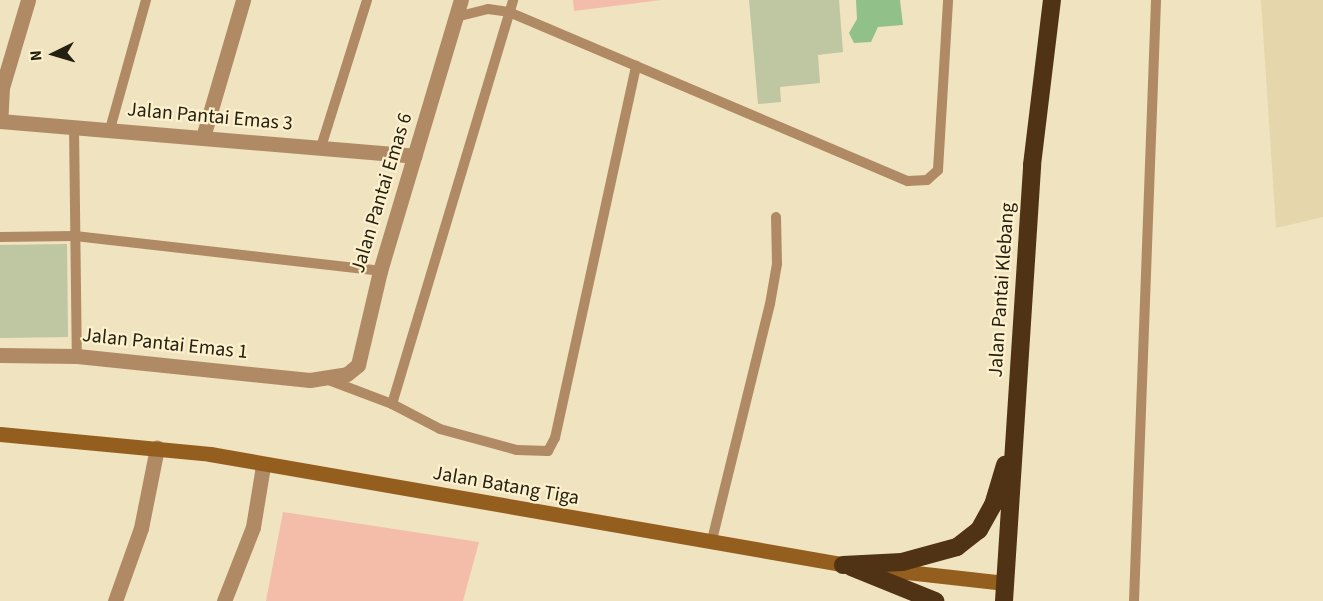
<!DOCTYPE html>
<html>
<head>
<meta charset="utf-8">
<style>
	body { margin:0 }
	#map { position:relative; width:1323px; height:601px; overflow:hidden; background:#f0e3bf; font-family:"Source Sans 3",sans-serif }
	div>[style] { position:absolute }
	.built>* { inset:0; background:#e5d6ab }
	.green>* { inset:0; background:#f3bdaa }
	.water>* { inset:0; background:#91c189 }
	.building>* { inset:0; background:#bfc6a2 }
	.lane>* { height:10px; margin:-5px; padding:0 5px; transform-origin:5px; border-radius:5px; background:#b08a65 }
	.street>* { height:15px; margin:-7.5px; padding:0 7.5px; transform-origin:7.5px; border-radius:7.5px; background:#b08a65 }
	.secondary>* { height:15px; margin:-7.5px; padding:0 7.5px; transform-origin:7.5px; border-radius:7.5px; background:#945e1e }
	.highway>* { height:18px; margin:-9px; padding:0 9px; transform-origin:9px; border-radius:9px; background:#503314 }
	span { translate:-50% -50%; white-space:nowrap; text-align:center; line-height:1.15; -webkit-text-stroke:4.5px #fdf0cc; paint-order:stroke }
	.street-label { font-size:20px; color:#242012 }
	.north { position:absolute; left:24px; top:24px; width:60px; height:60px; -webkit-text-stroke:4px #fdf0cc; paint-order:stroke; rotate:265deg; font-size:16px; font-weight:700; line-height:24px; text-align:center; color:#242012 }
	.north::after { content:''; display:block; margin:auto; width:21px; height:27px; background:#242012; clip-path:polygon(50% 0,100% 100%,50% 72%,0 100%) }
</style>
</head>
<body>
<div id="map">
	<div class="built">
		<i style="clip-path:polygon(1261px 0,1323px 0,1323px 217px,1276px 228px)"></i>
	</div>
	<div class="green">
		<i style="clip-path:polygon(573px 0,661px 0,574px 11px)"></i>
		<i style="clip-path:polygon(283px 512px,479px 542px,463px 601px,266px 601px)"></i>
	</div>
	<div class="water">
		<i style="clip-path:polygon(856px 0,900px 0,903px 25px,878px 27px,871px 42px,854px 43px,849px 33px,857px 19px)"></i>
	</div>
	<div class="building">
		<i style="clip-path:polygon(749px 0,839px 0,843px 52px,818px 55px,820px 83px,780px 87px,781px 102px,758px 104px)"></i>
		<i style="clip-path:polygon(67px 244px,68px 337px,0 338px,0 245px)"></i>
	</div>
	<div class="lane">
		<i style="left:456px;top:17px;width:33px;rotate:-14deg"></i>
		<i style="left:488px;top:9px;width:21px;rotate:8deg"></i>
		<i style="left:509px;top:12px;width:433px;rotate:23deg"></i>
		<i style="left:908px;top:181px;width:19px;rotate:-3deg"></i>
		<i style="left:927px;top:180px;width:15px;rotate:-42deg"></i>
		<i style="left:938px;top:170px;width:170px;rotate:-86.6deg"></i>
		<i style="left:74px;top:126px;width:230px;rotate:89.3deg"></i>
		<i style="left:110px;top:129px;width:134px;rotate:-74.4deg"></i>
		<i style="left:321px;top:147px;width:154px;rotate:-72.6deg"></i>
		<i style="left:0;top:237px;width:75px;rotate:-0.8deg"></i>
		<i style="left:75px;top:236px;width:307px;rotate:6.5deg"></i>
		<i style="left:326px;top:379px;width:71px;rotate:20.7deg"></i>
		<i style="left:392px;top:404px;width:422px;rotate:-73.3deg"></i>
		<i style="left:392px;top:404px;width:54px;rotate:27.5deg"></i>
		<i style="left:440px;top:429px;width:80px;rotate:15.3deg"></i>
		<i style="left:517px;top:450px;width:31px;rotate:2deg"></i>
		<i style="left:548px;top:451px;width:15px;rotate:-62deg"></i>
		<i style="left:555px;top:438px;width:381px;rotate:-77.7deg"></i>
		<i style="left:711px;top:544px;width:247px;rotate:-76.2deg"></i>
		<i style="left:770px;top:304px;width:41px;rotate:-80.1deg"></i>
		<i style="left:777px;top:264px;width:47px;rotate:-91.2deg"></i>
		<i style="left:1134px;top:601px;width:601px;rotate:-87.9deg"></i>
	</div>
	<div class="street">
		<i style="left:28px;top:0;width:92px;rotate:106.5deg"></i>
		<i style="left:2px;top:88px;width:33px;rotate:93deg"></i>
		<i style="left:0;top:121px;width:416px;rotate:4.8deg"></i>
		<i style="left:203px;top:137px;width:143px;rotate:-73.7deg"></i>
		<i style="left:0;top:355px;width:77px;rotate:0.7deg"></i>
		<i style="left:77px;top:356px;width:234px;rotate:5.9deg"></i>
		<i style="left:310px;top:380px;width:37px;rotate:-9deg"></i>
		<i style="left:347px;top:374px;width:14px;rotate:-39deg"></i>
		<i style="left:358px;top:365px;width:97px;rotate:-76.8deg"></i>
		<i style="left:380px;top:271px;width:283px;rotate:-73.4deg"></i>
		<i style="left:115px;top:601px;width:77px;rotate:-70.4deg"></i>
		<i style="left:141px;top:528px;width:82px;rotate:-78.7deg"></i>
		<i style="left:224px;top:601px;width:79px;rotate:-68.6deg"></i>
		<i style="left:253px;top:527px;width:62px;rotate:-80.7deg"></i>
	</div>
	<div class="secondary">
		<i style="left:0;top:434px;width:211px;rotate:5.4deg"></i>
		<i style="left:210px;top:454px;width:653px;rotate:9.88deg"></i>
		<i style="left:880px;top:569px;width:126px;rotate:6.4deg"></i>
	</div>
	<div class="highway">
		<i style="left:843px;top:565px;width:59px;rotate:-2.9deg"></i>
		<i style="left:902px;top:562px;width:57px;rotate:-15.3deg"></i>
		<i style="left:957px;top:547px;width:28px;rotate:-38deg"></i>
		<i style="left:979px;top:530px;width:29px;rotate:-61deg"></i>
		<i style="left:993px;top:505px;width:42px;rotate:-73.3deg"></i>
		<i style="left:851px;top:567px;width:91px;rotate:22deg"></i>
		<i style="left:1004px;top:601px;width:437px;rotate:-86.3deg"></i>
		<i style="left:1032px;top:165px;width:166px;rotate:-83.1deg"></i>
	</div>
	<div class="street-label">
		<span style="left:210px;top:117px;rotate:5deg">Jalan Pantai Emas 3</span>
		<span style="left:382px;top:193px;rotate:-73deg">Jalan Pantai Emas 6</span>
		<span style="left:1002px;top:290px;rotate:-86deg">Jalan Pantai Klebang</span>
		<span style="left:165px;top:344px;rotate:6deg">Jalan Pantai Emas 1</span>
		<span style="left:506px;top:486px;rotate:10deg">Jalan Batang Tiga</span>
	</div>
	<div class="north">N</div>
</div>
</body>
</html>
